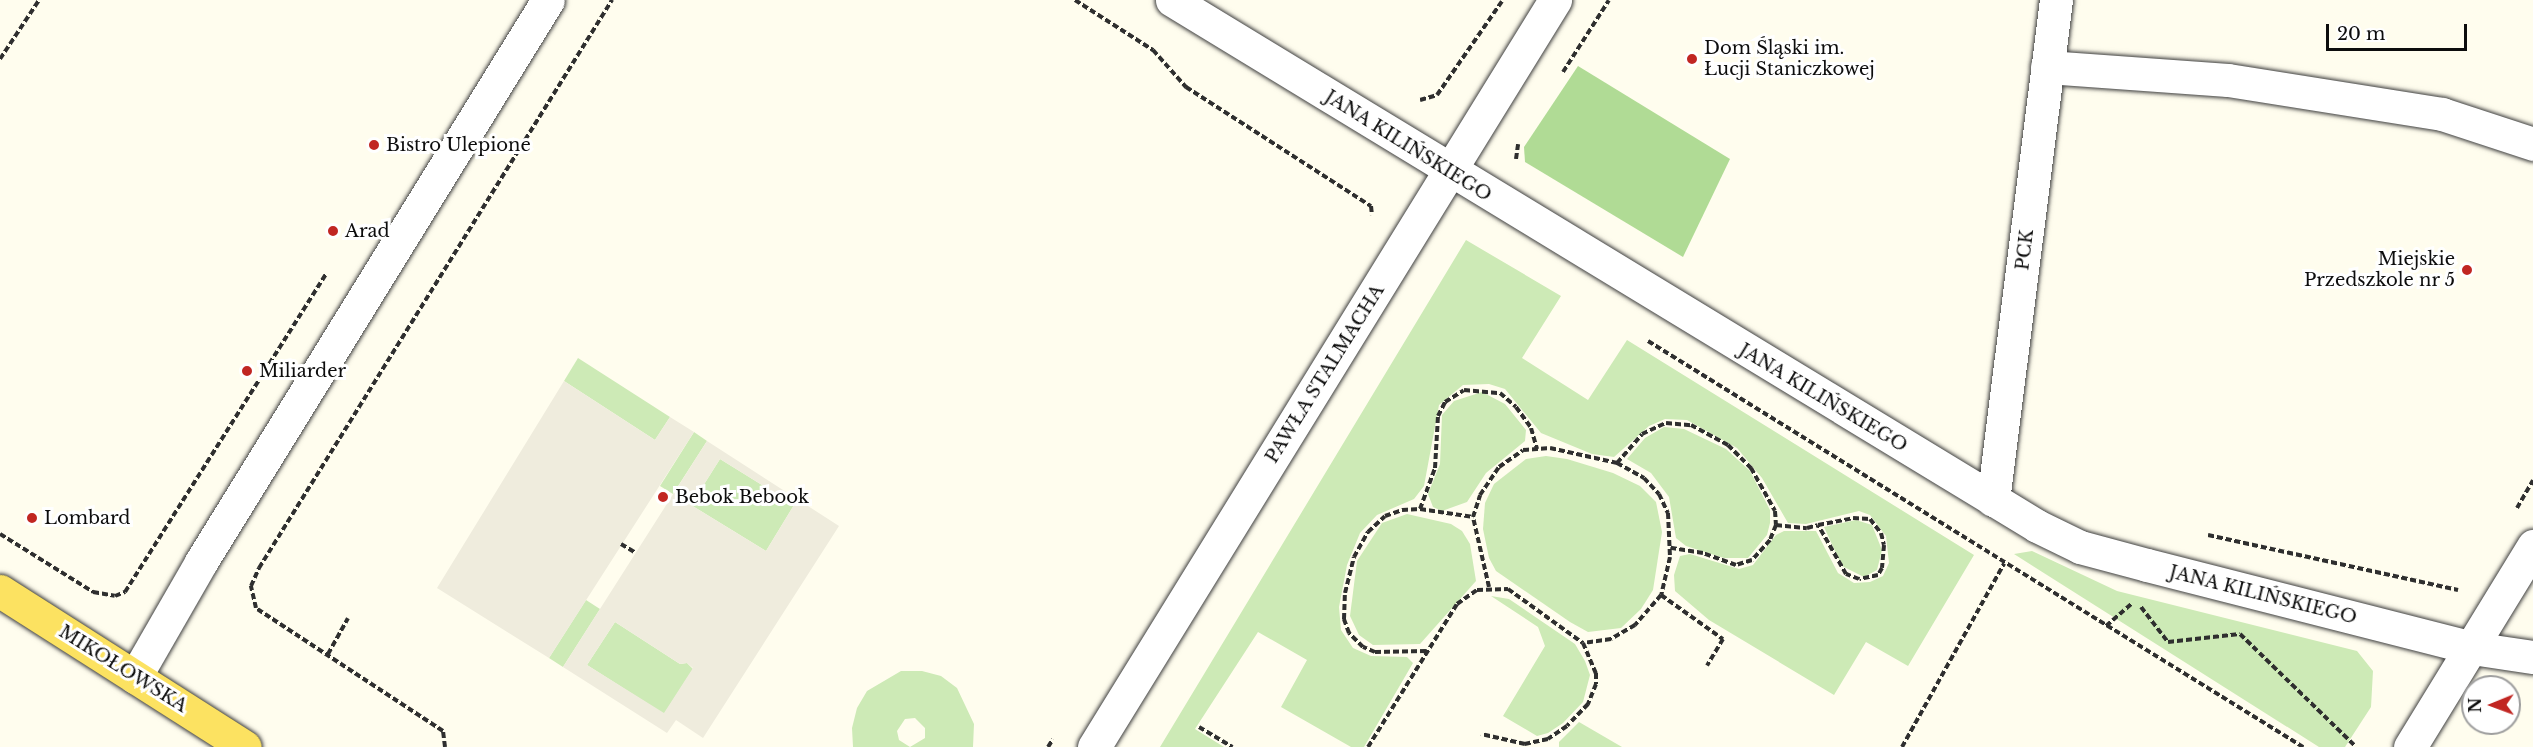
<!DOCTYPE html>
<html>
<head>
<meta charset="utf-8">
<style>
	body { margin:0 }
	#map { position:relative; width:2533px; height:747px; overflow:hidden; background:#fffdee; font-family:"Libre Baskerville",serif }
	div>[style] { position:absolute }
	.green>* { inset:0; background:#cdeab6 }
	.forest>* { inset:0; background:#b0db95 }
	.plaza>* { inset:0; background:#efecdd }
	.path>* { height:4px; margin-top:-2px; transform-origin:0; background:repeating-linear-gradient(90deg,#2f2f2f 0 6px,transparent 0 9px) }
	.roads { filter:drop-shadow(0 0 2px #404040) drop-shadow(0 0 2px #404040) }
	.minor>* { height:33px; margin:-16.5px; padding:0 16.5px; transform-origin:16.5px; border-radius:16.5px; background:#fff }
	.major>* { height:33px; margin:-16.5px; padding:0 16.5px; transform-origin:16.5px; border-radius:16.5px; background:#fce261 }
	.dots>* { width:16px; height:16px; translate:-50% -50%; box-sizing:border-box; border:3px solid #fff; border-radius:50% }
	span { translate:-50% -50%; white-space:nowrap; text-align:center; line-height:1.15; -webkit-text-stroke:6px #fff; paint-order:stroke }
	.poi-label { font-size:18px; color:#0d0d0d }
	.left { translate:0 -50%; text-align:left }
	.right { translate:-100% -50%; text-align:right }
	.street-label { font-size:18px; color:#0d0d0d }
	.north { position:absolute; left:2461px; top:675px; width:60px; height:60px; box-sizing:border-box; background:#fff; border:2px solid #9e9e9e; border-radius:50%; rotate:269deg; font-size:16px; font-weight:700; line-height:24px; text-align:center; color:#0d0d0d }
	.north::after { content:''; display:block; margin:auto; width:21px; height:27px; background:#c12622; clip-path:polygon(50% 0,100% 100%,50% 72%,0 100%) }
	.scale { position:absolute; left:2326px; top:24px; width:141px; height:27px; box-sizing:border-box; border:3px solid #0d0d0d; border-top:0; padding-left:8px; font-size:18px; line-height:21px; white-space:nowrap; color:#0d0d0d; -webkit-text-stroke:4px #fff; paint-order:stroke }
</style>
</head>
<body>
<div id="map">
	<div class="green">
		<i style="clip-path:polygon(1466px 240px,1561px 296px,1522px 358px,1588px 400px,1627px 340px,1974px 555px,1908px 666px,1866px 642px,1834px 695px,1709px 620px,1675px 591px,1674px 575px,1680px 556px,1690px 554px,1739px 569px,1753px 565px,1776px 535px,1784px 531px,1816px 531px,1838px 573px,1854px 583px,1870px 582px,1883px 576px,1889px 563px,1886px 536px,1870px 515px,1859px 511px,1806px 524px,1788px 523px,1762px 478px,1737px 448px,1687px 420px,1665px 419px,1649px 426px,1614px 457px,1592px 454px,1541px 433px,1505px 389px,1489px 384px,1463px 385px,1439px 405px,1424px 486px,1414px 499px,1377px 515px,1360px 533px,1347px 565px,1339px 607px,1341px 630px,1353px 648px,1371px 656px,1407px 657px,1413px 663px,1364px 747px,1351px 747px,1281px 707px,1307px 660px,1258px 632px,1195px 729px,1224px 747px,1160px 747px)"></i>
		<i style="clip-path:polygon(578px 358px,670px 417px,655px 440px,564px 381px)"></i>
		<i style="clip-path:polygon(1482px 392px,1505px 404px,1526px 430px,1525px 441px,1486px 473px,1467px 502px,1442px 511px,1433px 507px,1428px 494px,1440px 464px,1442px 415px,1454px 401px)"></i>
		<i style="clip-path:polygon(1664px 427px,1684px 429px,1726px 449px,1750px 471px,1770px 510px,1770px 523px,1767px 535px,1748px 558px,1724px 558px,1686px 546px,1676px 538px,1669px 497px,1651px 473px,1627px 459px,1645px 438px)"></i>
		<i style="clip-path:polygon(694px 432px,707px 441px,673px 494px,660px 486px)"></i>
		<i style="clip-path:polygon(1546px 456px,1567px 459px,1613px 473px,1640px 486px,1656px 502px,1662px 532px,1653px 590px,1641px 609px,1621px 628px,1588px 632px,1570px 622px,1496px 571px,1489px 558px,1483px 529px,1485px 503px,1494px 484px,1526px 459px)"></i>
		<i style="clip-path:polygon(720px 459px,794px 505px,766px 551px,691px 505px)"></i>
		<i style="clip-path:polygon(1407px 514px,1451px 524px,1462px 531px,1470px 544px,1476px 581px,1420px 644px,1373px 645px,1359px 635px,1350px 616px,1357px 561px,1382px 523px)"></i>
		<i style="clip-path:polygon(1856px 520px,1872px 525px,1882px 550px,1877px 570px,1864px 577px,1842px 566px,1824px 527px)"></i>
		<i style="clip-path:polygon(2032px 551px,2117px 591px,2357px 651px,2373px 671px,2371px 707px,2345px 747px,2319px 747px,2014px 554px)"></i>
		<i style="clip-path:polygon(1491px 596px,1509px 599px,1575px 644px,1585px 661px,1590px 675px,1583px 702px,1563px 723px,1548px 733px,1537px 736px,1503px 716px,1545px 646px,1538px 627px)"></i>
		<i style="clip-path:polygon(586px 600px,600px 609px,563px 667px,549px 658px)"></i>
		<i style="clip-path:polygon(615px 622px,680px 664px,687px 663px,693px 669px,664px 714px,587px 665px)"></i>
		<i style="clip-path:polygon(evenodd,901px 671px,922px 671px,941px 676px,957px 688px,974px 724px,973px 747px,853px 747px,852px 728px,857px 708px,867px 691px,901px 671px,915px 718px,925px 728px,925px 738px,910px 747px,899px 740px,897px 731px,905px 719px,915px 718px)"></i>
		<i style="clip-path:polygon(1579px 722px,1622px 747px,1559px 747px,1559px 742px)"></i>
	</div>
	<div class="forest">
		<i style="clip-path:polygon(1578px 66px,1730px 159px,1683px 257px,1525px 162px,1524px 147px)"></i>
	</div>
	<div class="plaza">
		<i style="clip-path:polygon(564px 381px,655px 440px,670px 417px,694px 432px,549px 658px,437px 588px)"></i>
		<i style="clip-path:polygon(evenodd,707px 441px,839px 526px,703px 738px,676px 720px,667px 733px,563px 667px,707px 441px,720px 459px,794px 505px,766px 551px,691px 505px,720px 459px,707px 441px,615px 622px,680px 664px,687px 663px,693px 668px,664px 713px,587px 665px,615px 622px)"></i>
	</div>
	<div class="path">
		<i style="left:1075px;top:0;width:93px;rotate:32.7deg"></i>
		<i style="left:1153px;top:50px;width:50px;rotate:48.3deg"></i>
		<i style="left:1186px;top:87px;width:220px;rotate:32.8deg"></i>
		<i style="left:1371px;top:206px;width:9px;rotate:84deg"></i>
		<i style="left:0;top:59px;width:71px;rotate:-56.5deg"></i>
		<i style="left:1563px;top:72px;width:85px;rotate:-57.4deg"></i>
		<i style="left:1420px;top:100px;width:18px;rotate:-16deg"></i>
		<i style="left:1437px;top:95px;width:114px;rotate:-55.3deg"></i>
		<i style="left:1516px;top:159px;width:15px;rotate:-82deg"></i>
		<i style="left:1648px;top:341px;width:771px;rotate:31.79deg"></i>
		<i style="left:1617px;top:463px;width:38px;rotate:-49deg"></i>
		<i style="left:1642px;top:434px;width:26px;rotate:-25deg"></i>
		<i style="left:1666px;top:423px;width:25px;rotate:5deg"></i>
		<i style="left:1691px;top:425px;width:42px;rotate:28.4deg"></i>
		<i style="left:1728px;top:445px;width:33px;rotate:45deg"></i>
		<i style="left:1751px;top:468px;width:49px;rotate:60.8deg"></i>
		<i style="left:1775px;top:511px;width:14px;rotate:86deg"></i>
		<i style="left:1776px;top:525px;width:16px;rotate:112deg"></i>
		<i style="left:1770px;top:540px;width:27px;rotate:132deg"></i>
		<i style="left:1752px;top:560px;width:17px;rotate:163deg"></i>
		<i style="left:1736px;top:565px;width:35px;rotate:-160deg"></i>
		<i style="left:1703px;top:553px;width:33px;rotate:-171deg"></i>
		<i style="left:2517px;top:508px;width:32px;rotate:-60deg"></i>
		<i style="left:1420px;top:509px;width:44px;rotate:-69.9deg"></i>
		<i style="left:1435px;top:468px;width:52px;rotate:-86.7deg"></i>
		<i style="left:1438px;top:416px;width:16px;rotate:-63deg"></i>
		<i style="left:1445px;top:402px;width:22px;rotate:-32deg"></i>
		<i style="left:1464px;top:390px;width:36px;rotate:5deg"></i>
		<i style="left:1500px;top:393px;width:21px;rotate:41deg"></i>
		<i style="left:1516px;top:407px;width:26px;rotate:54deg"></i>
		<i style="left:1531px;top:428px;width:22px;rotate:74deg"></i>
		<i style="left:1776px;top:525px;width:31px;rotate:6deg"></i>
		<i style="left:1807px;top:528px;width:11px;rotate:-15deg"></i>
		<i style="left:1818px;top:525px;width:36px;rotate:-11deg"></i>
		<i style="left:1853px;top:518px;width:17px;rotate:3deg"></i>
		<i style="left:1870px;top:519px;width:18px;rotate:52deg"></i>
		<i style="left:1881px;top:533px;width:12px;rotate:76deg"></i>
		<i style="left:1884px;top:545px;width:23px;rotate:95deg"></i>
		<i style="left:1882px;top:568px;width:8px;rotate:120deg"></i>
		<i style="left:1878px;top:575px;width:19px;rotate:168deg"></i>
		<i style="left:1859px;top:579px;width:14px;rotate:-159deg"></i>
		<i style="left:1846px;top:574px;width:56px;rotate:-119.7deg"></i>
		<i style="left:0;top:534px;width:110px;rotate:31.9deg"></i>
		<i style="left:93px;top:592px;width:22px;rotate:10deg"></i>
		<i style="left:115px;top:596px;width:11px;rotate:-22deg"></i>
		<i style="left:125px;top:592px;width:376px;rotate:-57.7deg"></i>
		<i style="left:2208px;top:535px;width:256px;rotate:12.4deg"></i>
		<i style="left:621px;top:544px;width:17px;rotate:31deg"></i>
		<i style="left:1489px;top:587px;width:72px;rotate:-102.9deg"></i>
		<i style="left:1473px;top:517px;width:23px;rotate:-72deg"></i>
		<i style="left:1480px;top:495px;width:34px;rotate:-56deg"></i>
		<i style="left:1499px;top:467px;width:29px;rotate:-35deg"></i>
		<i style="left:1523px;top:450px;width:27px;rotate:-4deg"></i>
		<i style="left:1550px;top:448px;width:69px;rotate:12.6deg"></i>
		<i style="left:1617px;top:463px;width:31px;rotate:29deg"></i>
		<i style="left:1644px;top:478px;width:22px;rotate:47deg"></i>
		<i style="left:1659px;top:494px;width:21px;rotate:65deg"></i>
		<i style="left:1668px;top:513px;width:44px;rotate:87.4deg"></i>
		<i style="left:1670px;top:557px;width:39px;rotate:103deg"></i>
		<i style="left:1661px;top:595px;width:40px;rotate:131deg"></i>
		<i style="left:1635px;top:625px;width:28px;rotate:150deg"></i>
		<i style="left:1611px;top:639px;width:28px;rotate:172deg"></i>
		<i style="left:1661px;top:595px;width:76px;rotate:35.4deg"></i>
		<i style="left:1723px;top:639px;width:31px;rotate:121deg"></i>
		<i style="left:2141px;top:607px;width:44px;rotate:52.4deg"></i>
		<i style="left:2168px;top:642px;width:72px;rotate:-6.3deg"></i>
		<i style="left:2240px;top:634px;width:162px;rotate:44.2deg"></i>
		<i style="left:2106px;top:626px;width:35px;rotate:-41deg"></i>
		<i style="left:1426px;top:651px;width:51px;rotate:178.9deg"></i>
		<i style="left:1375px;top:652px;width:13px;rotate:-157deg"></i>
		<i style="left:1363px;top:647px;width:20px;rotate:-135deg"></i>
		<i style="left:1349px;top:633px;width:15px;rotate:-110deg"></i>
		<i style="left:1344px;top:619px;width:26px;rotate:-88deg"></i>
		<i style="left:1345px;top:593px;width:37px;rotate:-76deg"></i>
		<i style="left:1354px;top:557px;width:29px;rotate:-61deg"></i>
		<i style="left:1368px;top:532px;width:23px;rotate:-43deg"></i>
		<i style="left:1385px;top:516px;width:18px;rotate:-19deg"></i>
		<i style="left:1402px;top:510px;width:18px;rotate:-3deg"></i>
		<i style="left:1420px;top:509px;width:54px;rotate:8.6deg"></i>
		<i style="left:328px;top:654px;width:41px;rotate:-60.9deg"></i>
		<i style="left:1199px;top:727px;width:39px;rotate:31deg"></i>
		<i style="left:445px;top:747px;width:16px;rotate:-97deg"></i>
		<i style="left:443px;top:731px;width:224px;rotate:-146.7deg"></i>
		<i style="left:256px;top:608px;width:23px;rotate:-103deg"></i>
		<i style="left:251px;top:586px;width:20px;rotate:-66deg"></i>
		<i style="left:259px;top:568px;width:669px;rotate:-58.14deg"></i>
		<i style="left:1048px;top:747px;width:9px;rotate:-58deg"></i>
		<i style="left:1368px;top:747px;width:168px;rotate:-58.1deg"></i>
		<i style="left:1457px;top:604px;width:24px;rotate:-35deg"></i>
		<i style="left:1477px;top:590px;width:31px;rotate:-2deg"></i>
		<i style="left:1508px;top:589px;width:92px;rotate:35.8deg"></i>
		<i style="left:1583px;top:643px;width:33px;rotate:67deg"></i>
		<i style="left:1596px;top:673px;width:11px;rotate:90deg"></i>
		<i style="left:1596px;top:684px;width:22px;rotate:112deg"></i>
		<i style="left:1588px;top:704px;width:30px;rotate:134deg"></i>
		<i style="left:1567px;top:726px;width:23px;rotate:146deg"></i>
		<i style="left:1548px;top:739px;width:24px;rotate:168deg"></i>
		<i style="left:1525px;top:744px;width:45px;rotate:-167.2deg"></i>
		<i style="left:1902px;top:747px;width:210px;rotate:-60.9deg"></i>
	</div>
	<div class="roads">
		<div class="minor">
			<i style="left:1172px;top:0;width:1012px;rotate:31.3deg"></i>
			<i style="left:2037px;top:526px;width:48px;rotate:26deg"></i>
			<i style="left:2080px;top:547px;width:69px;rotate:15deg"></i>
			<i style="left:2147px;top:565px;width:335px;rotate:14.3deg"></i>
			<i style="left:2472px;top:648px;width:62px;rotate:8.4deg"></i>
			<i style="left:2047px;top:67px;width:181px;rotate:4.1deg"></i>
			<i style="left:2228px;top:80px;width:217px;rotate:9deg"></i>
			<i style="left:2442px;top:114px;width:96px;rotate:18.2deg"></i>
			<i style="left:1993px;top:500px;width:504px;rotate:-82.82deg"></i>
			<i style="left:135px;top:677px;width:133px;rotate:-60.1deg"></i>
			<i style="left:201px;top:562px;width:660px;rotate:-58.31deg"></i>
			<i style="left:1094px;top:747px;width:878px;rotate:-58.32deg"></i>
			<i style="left:2410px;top:747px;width:236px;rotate:-58.5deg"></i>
		</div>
		<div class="major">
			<i style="left:0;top:591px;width:290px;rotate:32.5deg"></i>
		</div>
	</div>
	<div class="dots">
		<i style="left:1692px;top:59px;background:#c12622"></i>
		<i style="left:374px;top:145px;background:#c12622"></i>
		<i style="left:333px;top:231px;background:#c12622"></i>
		<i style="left:2467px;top:270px;background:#c12622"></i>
		<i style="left:247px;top:371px;background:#c12622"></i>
		<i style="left:663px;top:497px;background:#c12622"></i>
		<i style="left:32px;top:518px;background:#c12622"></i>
	</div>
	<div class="poi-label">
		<span class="left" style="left:1704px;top:59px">Dom Śląski im.<br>Łucji Staniczkowej</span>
		<span class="left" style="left:386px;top:145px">Bistro Ulepione</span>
		<span class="left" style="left:345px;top:231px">Arad</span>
		<span class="right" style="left:2455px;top:270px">Miejskie<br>Przedszkole nr 5</span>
		<span class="left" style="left:259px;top:371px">Miliarder</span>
		<span class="left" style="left:675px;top:497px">Bebok Bebook</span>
		<span class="left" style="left:44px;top:518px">Lombard</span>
	</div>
	<div class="street-label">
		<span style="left:1408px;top:146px;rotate:32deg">JANA KILIŃSKIEGO</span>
		<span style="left:2025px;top:250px;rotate:-83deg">PCK</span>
		<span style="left:1325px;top:374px;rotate:-58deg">PAWŁA STALMACHA</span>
		<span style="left:1823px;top:398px;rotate:31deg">JANA KILIŃSKIEGO</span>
		<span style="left:2263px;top:595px;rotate:14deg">JANA KILIŃSKIEGO</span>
		<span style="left:123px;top:669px;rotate:32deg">MIKOŁOWSKA</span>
	</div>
	<div class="north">N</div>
	<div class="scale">20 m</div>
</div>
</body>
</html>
